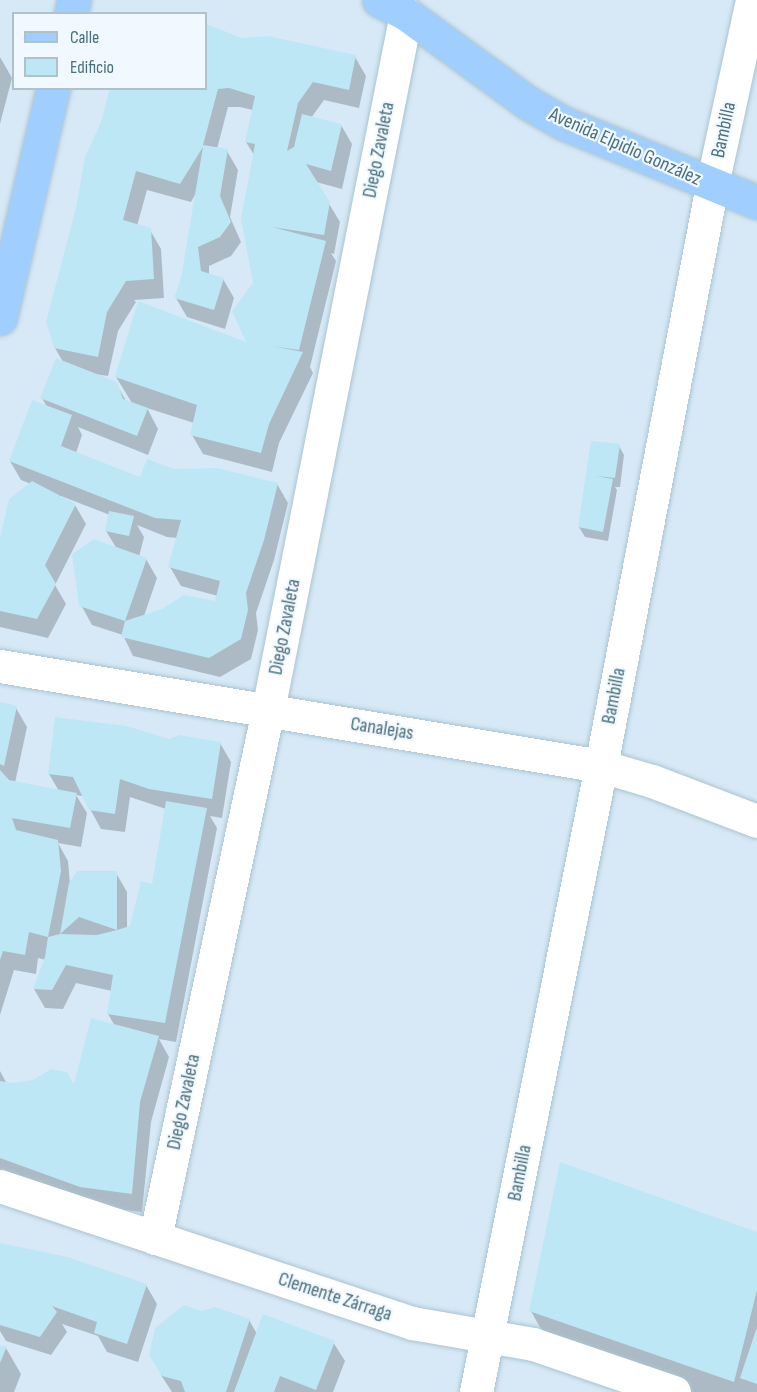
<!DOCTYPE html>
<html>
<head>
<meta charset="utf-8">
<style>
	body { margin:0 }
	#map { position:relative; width:757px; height:1392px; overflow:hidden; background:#eaf4fe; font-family:"Sofia Sans Condensed",sans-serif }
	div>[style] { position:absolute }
	.residential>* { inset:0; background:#d7e9f7 }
	.shadow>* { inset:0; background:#0003 }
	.building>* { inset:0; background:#bee7f6 }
	.roads { filter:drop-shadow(0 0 2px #aac4d0) drop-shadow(0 0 2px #aac4d0) }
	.minor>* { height:33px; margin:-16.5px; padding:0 16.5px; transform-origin:16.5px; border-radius:16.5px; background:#fff }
	.major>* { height:33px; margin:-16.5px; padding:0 16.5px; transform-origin:16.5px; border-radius:16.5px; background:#a0ceff }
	span { translate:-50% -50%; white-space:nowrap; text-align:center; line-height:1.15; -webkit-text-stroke:4.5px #f2f8ff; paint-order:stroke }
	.street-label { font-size:20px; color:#49707c }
	.legend { position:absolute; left:12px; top:12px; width:195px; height:78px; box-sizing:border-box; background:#f2f8ff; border:2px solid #aec2cb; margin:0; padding:8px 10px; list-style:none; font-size:18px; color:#49707c }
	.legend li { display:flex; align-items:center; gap:12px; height:30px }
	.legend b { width:30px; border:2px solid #aec2cb }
</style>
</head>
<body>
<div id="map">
	<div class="residential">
		<i style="clip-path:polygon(evenodd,0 0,757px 0,757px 1392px,0 1392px,0 0,14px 14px,206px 14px,206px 88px,14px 88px,14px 14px)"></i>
	</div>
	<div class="shadow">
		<i style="clip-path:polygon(evenodd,206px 25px,242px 39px,355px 57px,366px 76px,359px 108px,324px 100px,311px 118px,341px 125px,352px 144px,342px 189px,316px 182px,340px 222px,334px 254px,331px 253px,336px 261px,310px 367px,313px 373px,279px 443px,272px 472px,203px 454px,192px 435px,194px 423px,147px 408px,158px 429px,148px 455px,78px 427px,82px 435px,76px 453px,141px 479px,173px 470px,277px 484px,288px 503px,274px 560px,256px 613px,258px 630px,251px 659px,220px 677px,133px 656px,123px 635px,92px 625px,81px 605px,117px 549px,106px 531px,110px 515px,61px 496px,60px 498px,75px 505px,86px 524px,55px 585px,66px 604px,48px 638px,0 627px,0 545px,31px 484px,21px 480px,10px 461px,47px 407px,42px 398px,63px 362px,55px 348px,78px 208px,206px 88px,206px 25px,228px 107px,240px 107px,253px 110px,246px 142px,254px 155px,255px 284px,248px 344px,116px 377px,132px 403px,126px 401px,116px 383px,94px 374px,108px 376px,118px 331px,136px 302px,134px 300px,164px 298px,161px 249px,150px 230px,137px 226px,147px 190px,191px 202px,196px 193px,182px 278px,176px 298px,187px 317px,225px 329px,234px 298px,223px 279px,209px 275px,209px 266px,231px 256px,241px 242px,230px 217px,238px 170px,227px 151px,217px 149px,228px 107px,206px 25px,137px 525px,167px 537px,178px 538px,170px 567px,181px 586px,218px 596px,216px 603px,144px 616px,157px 578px,146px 559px,139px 557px,144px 537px,137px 525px)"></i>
		<i style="clip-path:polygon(0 57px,12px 78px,0 124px)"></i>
		<i style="clip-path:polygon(592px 442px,619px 446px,624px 455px,620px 487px,615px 487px,617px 490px,608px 541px,585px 537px,579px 527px)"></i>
		<i style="clip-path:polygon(evenodd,0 704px,16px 708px,27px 727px,15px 783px,59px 791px,49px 774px,169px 741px,220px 743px,231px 762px,222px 818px,210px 816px,217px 828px,176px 1042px,159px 1039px,169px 1057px,151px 1122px,142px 1212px,92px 1206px,0 1173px,0 1071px,7px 1084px,74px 1088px,115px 1026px,108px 1014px,112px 991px,76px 983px,63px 1009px,45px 1008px,34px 989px,46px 960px,38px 958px,36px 974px,14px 970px,0 1015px,0 704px,76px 795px,83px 796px,101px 829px,125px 832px,130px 797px,166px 809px,153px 885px,131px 927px,127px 928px,127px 892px,116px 873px,70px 884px,68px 861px,58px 843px,81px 847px,87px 813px,76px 795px)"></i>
		<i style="clip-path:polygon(757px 1234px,757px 1392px,689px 1392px,549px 1344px,531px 1311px)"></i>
		<i style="clip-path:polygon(0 1244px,146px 1285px,157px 1304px,138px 1362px,107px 1352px,98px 1336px,62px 1324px,67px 1332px,51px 1355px,6px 1341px,0 1331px)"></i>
		<i style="clip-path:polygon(202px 1312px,249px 1320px,257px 1334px,333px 1342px,345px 1361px,333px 1392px,172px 1392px,161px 1375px)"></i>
		<i style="clip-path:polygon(0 1347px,6px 1348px,21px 1374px,14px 1392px,0 1392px)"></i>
	</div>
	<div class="building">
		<i style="clip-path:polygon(206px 24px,242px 38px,268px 36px,356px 55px,349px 90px,313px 82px,298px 103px,287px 151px,294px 147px,302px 114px,342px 124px,331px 171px,306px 164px,330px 202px,324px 235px,272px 227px,326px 241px,299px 350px,272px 346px,303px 352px,269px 424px,261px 453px,190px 435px,197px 405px,115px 377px,138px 301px,246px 342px,232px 311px,253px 283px,241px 219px,255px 144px,245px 142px,255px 96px,229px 88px,218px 89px,203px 145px,228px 149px,220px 196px,231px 222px,220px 237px,198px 247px,201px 271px,224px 278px,214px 310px,174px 298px,181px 278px,203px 147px,180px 184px,136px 171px,123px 220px,151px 228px,154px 279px,126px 281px,107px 312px,98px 357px,54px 348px,46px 322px,76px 208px,85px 157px,101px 122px,110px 88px,206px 88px)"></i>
		<i style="clip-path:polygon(56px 358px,117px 382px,123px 399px,148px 408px,137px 436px,40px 398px)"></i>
		<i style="clip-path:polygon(32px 400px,72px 415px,61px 446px,140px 477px,147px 459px,174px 469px,218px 468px,278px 483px,264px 540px,246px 593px,248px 610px,241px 639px,209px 658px,121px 637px,125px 621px,162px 609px,184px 595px,215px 601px,220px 581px,168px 567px,181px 520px,155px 518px,9px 461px)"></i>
		<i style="clip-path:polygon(591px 441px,620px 444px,615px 478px,595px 476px,613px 479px,603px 532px,578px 527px)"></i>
		<i style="clip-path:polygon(32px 481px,76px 504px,45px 565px,56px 584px,37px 619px,0 611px,0 538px,9px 499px)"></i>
		<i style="clip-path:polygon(109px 511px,134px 516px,129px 536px,105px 531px)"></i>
		<i style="clip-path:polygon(94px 539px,147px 558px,125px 621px,79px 606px,72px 554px)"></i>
		<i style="clip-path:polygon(0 702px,17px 706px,4px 766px,0 764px)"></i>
		<i style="clip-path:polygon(55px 717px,127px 726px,169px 739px,179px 735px,221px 742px,212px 799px,149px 789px,120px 779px,115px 814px,89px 810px,73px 777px,48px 774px)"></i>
		<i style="clip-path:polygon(0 770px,9px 780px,77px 793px,70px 828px,12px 818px,16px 830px,58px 840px,61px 871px,48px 937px,60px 934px,69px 883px,77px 871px,117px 871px,117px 930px,79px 917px,60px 934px,97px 935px,117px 930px,130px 926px,141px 881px,152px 884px,166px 801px,207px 808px,165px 1023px,107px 1014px,113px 975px,66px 965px,52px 990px,33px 989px,45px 957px,48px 937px,29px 932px,25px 955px,3px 951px,0 960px)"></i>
		<i style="clip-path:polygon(91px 1018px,159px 1036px,140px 1102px,132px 1194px,80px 1187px,0 1158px,0 1081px,12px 1083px,33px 1080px,51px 1069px,67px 1072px,74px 1084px)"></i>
		<i style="clip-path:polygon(560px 1162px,757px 1232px,757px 1290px,734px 1382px,529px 1311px)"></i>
		<i style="clip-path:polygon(0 1243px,68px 1257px,147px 1284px,127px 1344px,94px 1333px,97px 1322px,52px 1306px,57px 1312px,40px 1337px,0 1325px)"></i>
		<i style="clip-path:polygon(184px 1305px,202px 1311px,215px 1307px,250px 1319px,226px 1392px,185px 1392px,181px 1381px,162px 1376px,149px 1355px,155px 1328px)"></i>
		<i style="clip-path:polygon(263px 1314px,335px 1341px,316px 1390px,280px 1376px,274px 1392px,234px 1392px)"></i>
		<i style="clip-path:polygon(757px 1327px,757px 1384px,740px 1378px)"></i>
		<i style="clip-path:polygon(0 1346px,7px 1346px,0 1363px)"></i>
	</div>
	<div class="roads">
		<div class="minor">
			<i style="left:0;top:666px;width:609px;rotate:9.45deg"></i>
			<i style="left:601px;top:766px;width:53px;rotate:16.4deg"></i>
			<i style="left:652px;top:781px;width:112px;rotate:20.9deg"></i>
			<i style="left:0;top:1186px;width:434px;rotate:18.4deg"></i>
			<i style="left:412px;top:1323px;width:123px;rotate:9.8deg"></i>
			<i style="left:533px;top:1344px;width:149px;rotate:18.8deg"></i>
			<i style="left:155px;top:1238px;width:540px;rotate:-77.92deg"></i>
			<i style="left:268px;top:710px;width:710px;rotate:-78.79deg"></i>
			<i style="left:476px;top:1392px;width:638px;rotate:-78.71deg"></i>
			<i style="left:601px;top:766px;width:592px;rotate:-79.18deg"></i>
			<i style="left:712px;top:185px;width:189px;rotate:-77.8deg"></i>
		</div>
		<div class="major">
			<i style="left:379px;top:0;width:30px;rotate:27deg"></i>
			<i style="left:406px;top:14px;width:151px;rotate:36.1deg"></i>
			<i style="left:528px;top:103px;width:40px;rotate:29.7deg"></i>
			<i style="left:563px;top:123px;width:209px;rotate:22.2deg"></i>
			<i style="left:71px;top:14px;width:14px;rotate:-78deg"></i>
			<i style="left:0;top:318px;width:236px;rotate:-77deg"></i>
		</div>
	</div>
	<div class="street-label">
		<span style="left:724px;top:130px;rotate:-78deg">Bambilla</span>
		<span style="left:625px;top:147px;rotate:24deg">Avenida Elpidio González</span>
		<span style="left:379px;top:150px;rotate:-79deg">Diego Zavaleta</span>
		<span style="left:285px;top:627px;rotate:-79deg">Diego Zavaleta</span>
		<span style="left:614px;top:696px;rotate:-79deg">Bambilla</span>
		<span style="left:382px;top:729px;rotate:9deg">Canalejas</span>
		<span style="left:184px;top:1102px;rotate:-78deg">Diego Zavaleta</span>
		<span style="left:520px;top:1173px;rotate:-79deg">Bambilla</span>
		<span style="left:335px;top:1297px;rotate:18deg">Clemente Zárraga</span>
	</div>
	<ul class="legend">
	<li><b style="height:8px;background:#a0ceff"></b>Calle</li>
	<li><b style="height:16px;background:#bee7f6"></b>Edificio</li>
	</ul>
</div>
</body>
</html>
